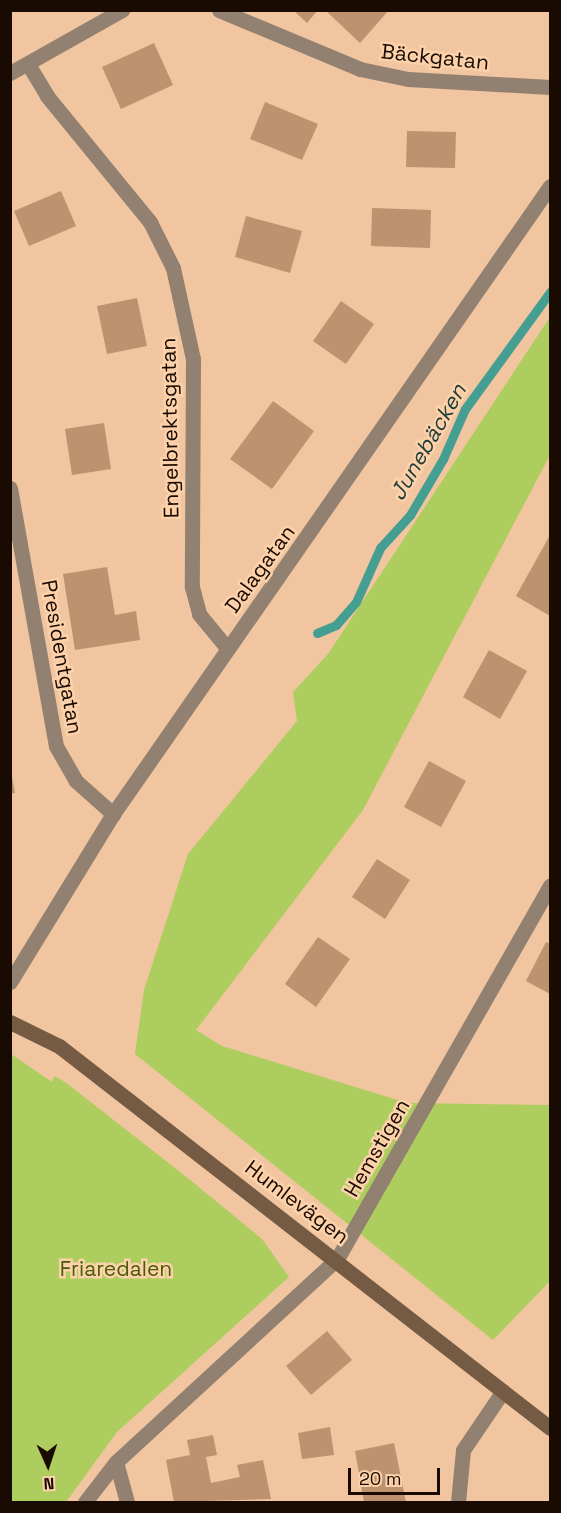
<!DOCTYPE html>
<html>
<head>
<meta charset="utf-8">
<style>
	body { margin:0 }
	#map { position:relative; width:561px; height:1513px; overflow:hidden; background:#f0c59f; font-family:"Space Grotesk",sans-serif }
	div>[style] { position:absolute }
	.green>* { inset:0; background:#adcd5e }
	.stream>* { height:9px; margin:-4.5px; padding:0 4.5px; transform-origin:4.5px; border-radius:4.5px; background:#459e92 }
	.building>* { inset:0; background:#bc936e }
	.lane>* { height:15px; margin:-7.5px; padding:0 7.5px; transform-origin:7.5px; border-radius:7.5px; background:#928071 }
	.street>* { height:15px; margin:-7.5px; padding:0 7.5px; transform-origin:7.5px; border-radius:7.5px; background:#928071 }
	.secondary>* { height:15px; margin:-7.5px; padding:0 7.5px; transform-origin:7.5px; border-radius:7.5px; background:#755b44 }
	span { translate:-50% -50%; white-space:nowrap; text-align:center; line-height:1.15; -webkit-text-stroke:5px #fdd2ab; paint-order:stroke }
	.street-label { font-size:21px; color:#190b01 }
	.park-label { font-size:21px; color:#485b06 }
	.water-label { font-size:22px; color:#213d38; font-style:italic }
	.frame { position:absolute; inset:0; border:12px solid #190b01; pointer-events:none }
	.north { position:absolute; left:18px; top:1435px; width:60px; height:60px; -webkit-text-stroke:4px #fdd2ab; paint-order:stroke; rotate:177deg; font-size:16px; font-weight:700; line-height:24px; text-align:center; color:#190b01 }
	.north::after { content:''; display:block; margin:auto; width:21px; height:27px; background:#190b01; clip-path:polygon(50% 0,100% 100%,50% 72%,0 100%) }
	.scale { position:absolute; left:348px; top:1468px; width:92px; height:27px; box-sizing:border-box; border:3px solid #190b01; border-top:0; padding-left:8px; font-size:18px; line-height:21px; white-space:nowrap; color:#190b01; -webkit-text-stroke:4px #fdd2ab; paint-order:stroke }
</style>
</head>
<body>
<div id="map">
	<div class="green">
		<i style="clip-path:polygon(550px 317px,550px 455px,363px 810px,196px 1030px,222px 1046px,407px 1103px,550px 1105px,550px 1281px,493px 1340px,135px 1054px,144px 990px,188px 854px,297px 721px,293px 692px,328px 654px)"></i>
		<i style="clip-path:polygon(11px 1054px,52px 1082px,54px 1076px,65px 1082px,184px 1175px,262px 1239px,289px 1277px,117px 1432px,66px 1502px,11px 1502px)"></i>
	</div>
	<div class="stream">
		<i style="left:317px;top:633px;width:21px;rotate:-23deg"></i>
		<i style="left:336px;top:625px;width:30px;rotate:-49deg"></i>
		<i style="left:356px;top:602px;width:59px;rotate:-66deg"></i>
		<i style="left:380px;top:548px;width:45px;rotate:-47.7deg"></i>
		<i style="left:410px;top:515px;width:65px;rotate:-59.5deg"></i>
		<i style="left:443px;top:459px;width:55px;rotate:-66.3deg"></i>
		<i style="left:465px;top:409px;width:145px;rotate:-54deg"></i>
	</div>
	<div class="building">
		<i style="clip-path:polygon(293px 10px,318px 10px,307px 23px)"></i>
		<i style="clip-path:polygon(325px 10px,389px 10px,360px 43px)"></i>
		<i style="clip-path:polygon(154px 43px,173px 85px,121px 109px,102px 67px)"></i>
		<i style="clip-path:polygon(265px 102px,318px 124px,302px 160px,250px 139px)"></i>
		<i style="clip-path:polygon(407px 131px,456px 132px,455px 168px,406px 167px)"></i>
		<i style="clip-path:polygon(61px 191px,76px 226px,29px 246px,14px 211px)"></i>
		<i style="clip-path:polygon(372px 208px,431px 210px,430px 248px,371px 246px)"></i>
		<i style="clip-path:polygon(246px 216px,302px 231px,290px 273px,235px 257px)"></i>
		<i style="clip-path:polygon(137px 298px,147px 346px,107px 354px,97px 306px)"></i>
		<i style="clip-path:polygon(341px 301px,374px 324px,346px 364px,313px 341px)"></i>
		<i style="clip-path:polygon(273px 401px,314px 431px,272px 489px,230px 459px)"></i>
		<i style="clip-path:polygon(104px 423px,111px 469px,72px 475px,65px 429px)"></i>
		<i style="clip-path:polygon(550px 535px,550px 616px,516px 596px)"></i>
		<i style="clip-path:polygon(107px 567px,115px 615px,136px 611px,140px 640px,75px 650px,63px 574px)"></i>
		<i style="clip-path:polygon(489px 650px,527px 671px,500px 719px,463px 697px)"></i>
		<i style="clip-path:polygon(429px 761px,466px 781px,441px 827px,404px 807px)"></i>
		<i style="clip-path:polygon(10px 766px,15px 793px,10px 794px)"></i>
		<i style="clip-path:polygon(377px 859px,410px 880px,385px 919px,352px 897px)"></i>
		<i style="clip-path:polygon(318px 937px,350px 959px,316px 1007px,285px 984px)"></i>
		<i style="clip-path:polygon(546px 942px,550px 944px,550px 994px,526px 981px)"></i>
		<i style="clip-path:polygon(327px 1331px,352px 1360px,311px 1395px,286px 1366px)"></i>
		<i style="clip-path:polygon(330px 1427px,334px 1455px,302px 1459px,298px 1433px)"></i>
		<i style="clip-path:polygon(213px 1435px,217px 1455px,206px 1457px,211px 1483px,240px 1477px,237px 1465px,263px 1460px,271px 1499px,174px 1502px,166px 1460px,190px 1455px,187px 1440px)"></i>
		<i style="clip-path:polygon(394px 1443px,406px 1502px,364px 1502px,355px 1451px)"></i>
	</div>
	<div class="lane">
		<i style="left:85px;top:1502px;width:51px;rotate:-52.2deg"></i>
	</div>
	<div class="street">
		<i style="left:219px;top:10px;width:153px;rotate:22.7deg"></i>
		<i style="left:360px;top:69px;width:49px;rotate:11.8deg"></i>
		<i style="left:408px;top:79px;width:142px;rotate:3.2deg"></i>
		<i style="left:28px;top:64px;width:37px;rotate:59deg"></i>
		<i style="left:47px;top:96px;width:163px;rotate:50.7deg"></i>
		<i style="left:150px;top:222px;width:51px;rotate:63.4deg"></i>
		<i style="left:173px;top:268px;width:93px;rotate:77.6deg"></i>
		<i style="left:193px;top:359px;width:228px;rotate:90.3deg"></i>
		<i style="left:192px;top:587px;width:28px;rotate:75deg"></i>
		<i style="left:199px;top:614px;width:45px;rotate:50.4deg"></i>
		<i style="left:10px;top:73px;width:129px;rotate:-29.4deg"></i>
		<i style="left:10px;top:488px;width:262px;rotate:79.9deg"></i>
		<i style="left:56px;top:746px;width:40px;rotate:60.3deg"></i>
		<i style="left:76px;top:781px;width:50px;rotate:41.7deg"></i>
		<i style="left:10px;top:982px;width:197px;rotate:-58.5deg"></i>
		<i style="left:113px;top:814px;width:765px;rotate:-55.17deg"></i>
		<i style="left:127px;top:1502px;width:41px;rotate:-105.4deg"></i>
		<i style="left:116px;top:1462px;width:300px;rotate:-42.6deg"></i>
		<i style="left:337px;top:1259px;width:430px;rotate:-60.3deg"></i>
		<i style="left:458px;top:1502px;width:52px;rotate:-84.5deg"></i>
		<i style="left:463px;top:1450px;width:71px;rotate:-55.9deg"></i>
	</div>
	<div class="secondary">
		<i style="left:10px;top:1022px;width:55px;rotate:26.1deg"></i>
		<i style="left:59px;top:1046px;width:622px;rotate:37.88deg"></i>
	</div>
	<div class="street-label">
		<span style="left:435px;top:57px;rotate:6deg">Bäckgatan</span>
		<span style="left:170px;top:428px;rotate:-91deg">Engelbrektsgatan</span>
		<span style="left:260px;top:569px;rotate:-54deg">Dalagatan</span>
		<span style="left:62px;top:657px;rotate:80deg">Presidentgatan</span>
		<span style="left:377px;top:1148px;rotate:-60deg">Hemstigen</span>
		<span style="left:297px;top:1202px;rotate:37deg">Humlevägen</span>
	</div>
	<div class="park-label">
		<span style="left:116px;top:1269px">Friaredalen</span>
	</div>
	<div class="water-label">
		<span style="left:428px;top:442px;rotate:-60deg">Junebäcken</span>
	</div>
	<div class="frame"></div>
	<div class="north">N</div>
	<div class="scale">20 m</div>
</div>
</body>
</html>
